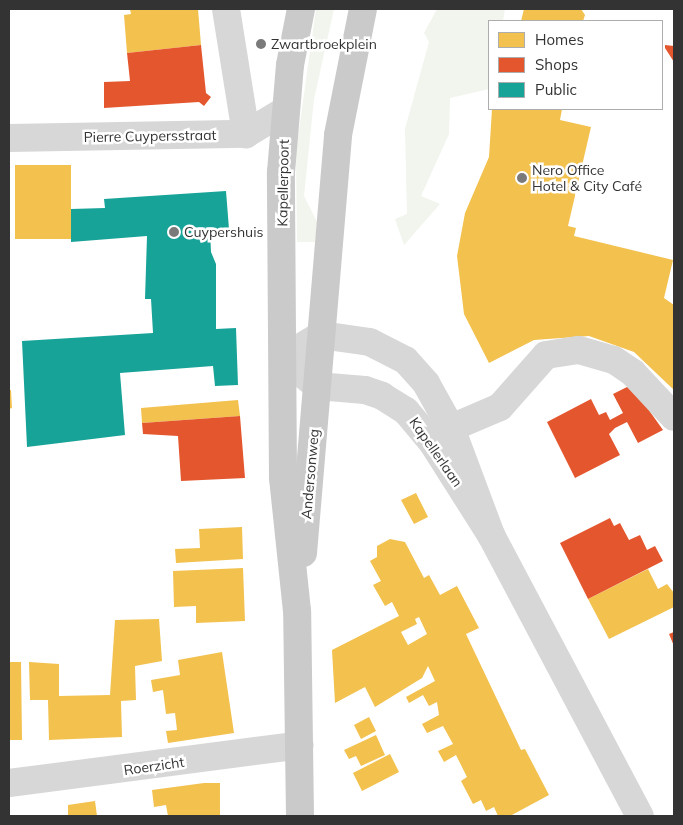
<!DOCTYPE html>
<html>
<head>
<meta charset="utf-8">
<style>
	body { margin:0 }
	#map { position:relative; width:683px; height:825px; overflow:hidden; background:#fff; font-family:Mulish,sans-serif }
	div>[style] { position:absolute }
	.green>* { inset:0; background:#f1f5ed }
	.homes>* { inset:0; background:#f2c14e }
	.shops>* { inset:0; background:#e4572e }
	.public>* { inset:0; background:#17a398 }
	.minor>* { height:28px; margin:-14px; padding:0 14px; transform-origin:14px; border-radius:14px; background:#d7d7d7 }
	.major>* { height:28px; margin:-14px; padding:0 14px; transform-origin:14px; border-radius:14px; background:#cacaca }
	.dots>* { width:14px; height:14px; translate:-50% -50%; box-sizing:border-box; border:2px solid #fff; border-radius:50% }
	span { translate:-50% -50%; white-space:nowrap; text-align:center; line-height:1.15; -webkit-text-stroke:5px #fff; paint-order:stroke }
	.poi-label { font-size:14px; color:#333 }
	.left { translate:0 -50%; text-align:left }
	.street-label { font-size:14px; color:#333 }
	.frame { position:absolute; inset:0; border:10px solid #333; pointer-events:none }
	.legend { position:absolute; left:488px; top:20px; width:175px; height:90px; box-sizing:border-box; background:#fff; border:1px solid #adadad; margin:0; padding:6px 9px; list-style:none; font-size:15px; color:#333 }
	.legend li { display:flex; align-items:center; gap:10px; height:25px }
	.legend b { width:25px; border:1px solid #adadad }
</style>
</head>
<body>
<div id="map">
	<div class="green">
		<i style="clip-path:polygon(316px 9px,334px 9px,314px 99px,304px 196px,317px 222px,315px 242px,297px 242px,296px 151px)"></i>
		<i style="clip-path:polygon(437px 9px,505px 9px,503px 21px,489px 21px,489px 89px,450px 98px,449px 134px,421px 196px,440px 204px,404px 245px,395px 219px,407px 214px,405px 129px,429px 42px,424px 33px)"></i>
	</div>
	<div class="homes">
		<i style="clip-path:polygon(130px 9px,198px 9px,201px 45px,127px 53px,124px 15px,131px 14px)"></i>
		<i style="clip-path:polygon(524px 9px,581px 9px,585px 15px,583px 21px,521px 21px)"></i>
		<i style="clip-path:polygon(492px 109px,562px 109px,560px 120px,591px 127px,568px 226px,576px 228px,574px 236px,673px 260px,664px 298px,674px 305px,674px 390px,634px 352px,589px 336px,534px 340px,489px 363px,464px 314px,457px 256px,465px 213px,489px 157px)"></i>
		<i style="clip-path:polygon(15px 165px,71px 165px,71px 239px,15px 239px)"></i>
		<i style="clip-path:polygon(9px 390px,11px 390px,12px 408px,9px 409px)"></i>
		<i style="clip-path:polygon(238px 400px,240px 416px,142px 423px,141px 408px)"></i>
		<i style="clip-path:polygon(416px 493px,428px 517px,414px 524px,401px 500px)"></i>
		<i style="clip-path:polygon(242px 527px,243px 559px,176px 563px,175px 549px,200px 548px,199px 529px)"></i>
		<i style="clip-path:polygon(evenodd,390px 539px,405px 542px,424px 578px,429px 575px,440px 595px,457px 586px,479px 628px,466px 634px,521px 750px,525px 749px,549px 795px,510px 816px,498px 816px,494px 807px,486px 811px,481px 800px,473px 804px,461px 781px,467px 777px,456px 755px,444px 762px,438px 751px,453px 744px,443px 726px,427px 733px,422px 724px,439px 715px,437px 702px,429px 706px,423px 695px,409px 703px,406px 697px,435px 681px,428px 666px,422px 678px,375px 707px,365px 687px,335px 703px,332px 650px,399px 616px,392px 602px,385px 606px,373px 585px,381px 581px,370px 561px,377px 557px,377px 546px,390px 539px,419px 617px,427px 634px,408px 645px,401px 632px,417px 624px,415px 619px,419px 617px)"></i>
		<i style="clip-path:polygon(243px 568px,245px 621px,196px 623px,196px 606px,174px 607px,173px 571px)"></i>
		<i style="clip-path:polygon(648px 569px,658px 589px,667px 584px,674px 593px,674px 607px,609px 639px,588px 599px)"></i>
		<i style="clip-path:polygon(159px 619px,162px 661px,135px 666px,136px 700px,121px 701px,122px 737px,49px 740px,48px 700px,30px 700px,29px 662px,59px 664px,59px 696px,110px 695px,115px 620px)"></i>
		<i style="clip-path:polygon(222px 652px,234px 733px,168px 743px,166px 731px,177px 730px,175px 713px,166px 714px,163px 690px,153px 692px,151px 680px,180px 675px,178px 660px)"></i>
		<i style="clip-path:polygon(10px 662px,21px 662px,22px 740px,9px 740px)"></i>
		<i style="clip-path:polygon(369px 717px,376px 731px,361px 739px,354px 725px)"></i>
		<i style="clip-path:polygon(376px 735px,385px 755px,361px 766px,356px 756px,349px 759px,344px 750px)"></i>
		<i style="clip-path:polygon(390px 754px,399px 772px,362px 791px,353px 773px)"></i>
		<i style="clip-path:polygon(204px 783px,220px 783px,220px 816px,168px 816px,166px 805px,154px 807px,152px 790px)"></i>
		<i style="clip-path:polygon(95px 801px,97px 816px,68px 816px,68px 805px)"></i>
	</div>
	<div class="shops">
		<i style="clip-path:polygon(201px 45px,206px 93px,211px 97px,204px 106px,199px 102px,104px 108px,104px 82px,130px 81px,127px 53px)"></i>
		<i style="clip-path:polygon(665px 45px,674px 46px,674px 62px,665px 48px)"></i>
		<i style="clip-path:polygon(631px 385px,663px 430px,638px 443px,627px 422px,615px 428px,609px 434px,620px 455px,575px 478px,547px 422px,591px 399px,599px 415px,606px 412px,610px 420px,623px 413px,613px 394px)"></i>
		<i style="clip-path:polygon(240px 416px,245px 478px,181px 481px,178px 436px,143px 434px,142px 423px)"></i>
		<i style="clip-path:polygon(610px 518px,614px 526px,620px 523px,629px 540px,640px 535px,647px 550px,655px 546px,663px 561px,588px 599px,560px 543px)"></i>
		<i style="clip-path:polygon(674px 632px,674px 646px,669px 634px)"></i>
	</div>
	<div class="public">
		<i style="clip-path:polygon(226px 191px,229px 229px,210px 230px,211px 252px,216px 264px,216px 329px,236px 328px,238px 385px,215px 386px,213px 366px,120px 373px,125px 435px,27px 447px,22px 341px,153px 333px,151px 299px,145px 299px,147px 236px,71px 242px,71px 209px,105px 208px,104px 199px)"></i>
	</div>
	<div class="minor">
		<i style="left:226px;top:9px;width:127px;rotate:80.9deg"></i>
		<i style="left:9px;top:138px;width:237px;rotate:-1deg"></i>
		<i style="left:246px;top:134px;width:44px;rotate:-31.2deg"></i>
		<i style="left:451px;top:428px;width:53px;rotate:-23.2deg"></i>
		<i style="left:500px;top:407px;width:69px;rotate:-48.5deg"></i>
		<i style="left:546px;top:355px;width:33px;rotate:-9deg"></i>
		<i style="left:579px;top:350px;width:36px;rotate:16deg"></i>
		<i style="left:614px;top:360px;width:23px;rotate:34deg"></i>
		<i style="left:633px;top:373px;width:60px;rotate:47deg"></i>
		<i style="left:491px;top:535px;width:114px;rotate:-110.5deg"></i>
		<i style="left:451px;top:428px;width:51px;rotate:-119.1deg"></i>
		<i style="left:426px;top:383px;width:31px;rotate:-132deg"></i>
		<i style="left:405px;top:360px;width:39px;rotate:-153deg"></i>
		<i style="left:370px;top:342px;width:49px;rotate:-171.9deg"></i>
		<i style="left:321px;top:335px;width:44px;rotate:148.8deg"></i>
		<i style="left:283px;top:358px;width:44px;rotate:39.5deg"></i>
		<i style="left:317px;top:386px;width:48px;rotate:4.8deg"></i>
		<i style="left:365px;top:390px;width:18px;rotate:19deg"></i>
		<i style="left:382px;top:396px;width:28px;rotate:32deg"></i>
		<i style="left:406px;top:411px;width:40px;rotate:50deg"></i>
		<i style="left:432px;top:442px;width:110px;rotate:57.6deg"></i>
		<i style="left:491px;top:535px;width:318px;rotate:62.1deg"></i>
		<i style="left:9px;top:783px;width:293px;rotate:-7.4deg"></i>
	</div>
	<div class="major">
		<i style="left:303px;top:553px;width:419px;rotate:-85.2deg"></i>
		<i style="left:338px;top:135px;width:128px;rotate:-78.8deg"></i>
		<i style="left:300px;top:816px;width:205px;rotate:-90.8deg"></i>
		<i style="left:297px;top:611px;width:134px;rotate:-96deg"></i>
		<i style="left:283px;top:478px;width:306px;rotate:-90.4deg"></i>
		<i style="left:281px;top:172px;width:107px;rotate:-85.2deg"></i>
		<i style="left:290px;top:65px;width:57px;rotate:-78.9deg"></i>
	</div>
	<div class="dots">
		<i style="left:261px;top:44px;background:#7a7a7a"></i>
		<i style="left:522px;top:178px;background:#7a7a7a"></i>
		<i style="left:174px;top:232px;background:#7a7a7a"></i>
	</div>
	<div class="poi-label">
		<span class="left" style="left:271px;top:44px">Zwartbroekplein</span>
		<span class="left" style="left:532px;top:178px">Nero Office<br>Hotel &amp; City Café</span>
		<span class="left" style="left:184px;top:232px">Cuypershuis</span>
	</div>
	<div class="street-label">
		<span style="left:150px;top:136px;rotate:-1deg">Pierre Cuypersstraat</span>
		<span style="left:283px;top:183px;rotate:-89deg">Kapellerpoort</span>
		<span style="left:436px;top:452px;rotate:55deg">Kapellerlaan</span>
		<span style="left:310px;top:474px;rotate:-85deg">Andersonweg</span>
		<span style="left:154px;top:766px;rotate:-8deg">Roerzicht</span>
	</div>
	<div class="frame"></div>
	<ul class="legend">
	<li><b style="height:14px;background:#f2c14e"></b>Homes</li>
	<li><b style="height:14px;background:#e4572e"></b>Shops</li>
	<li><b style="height:14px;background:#17a398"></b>Public</li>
	</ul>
</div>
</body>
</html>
